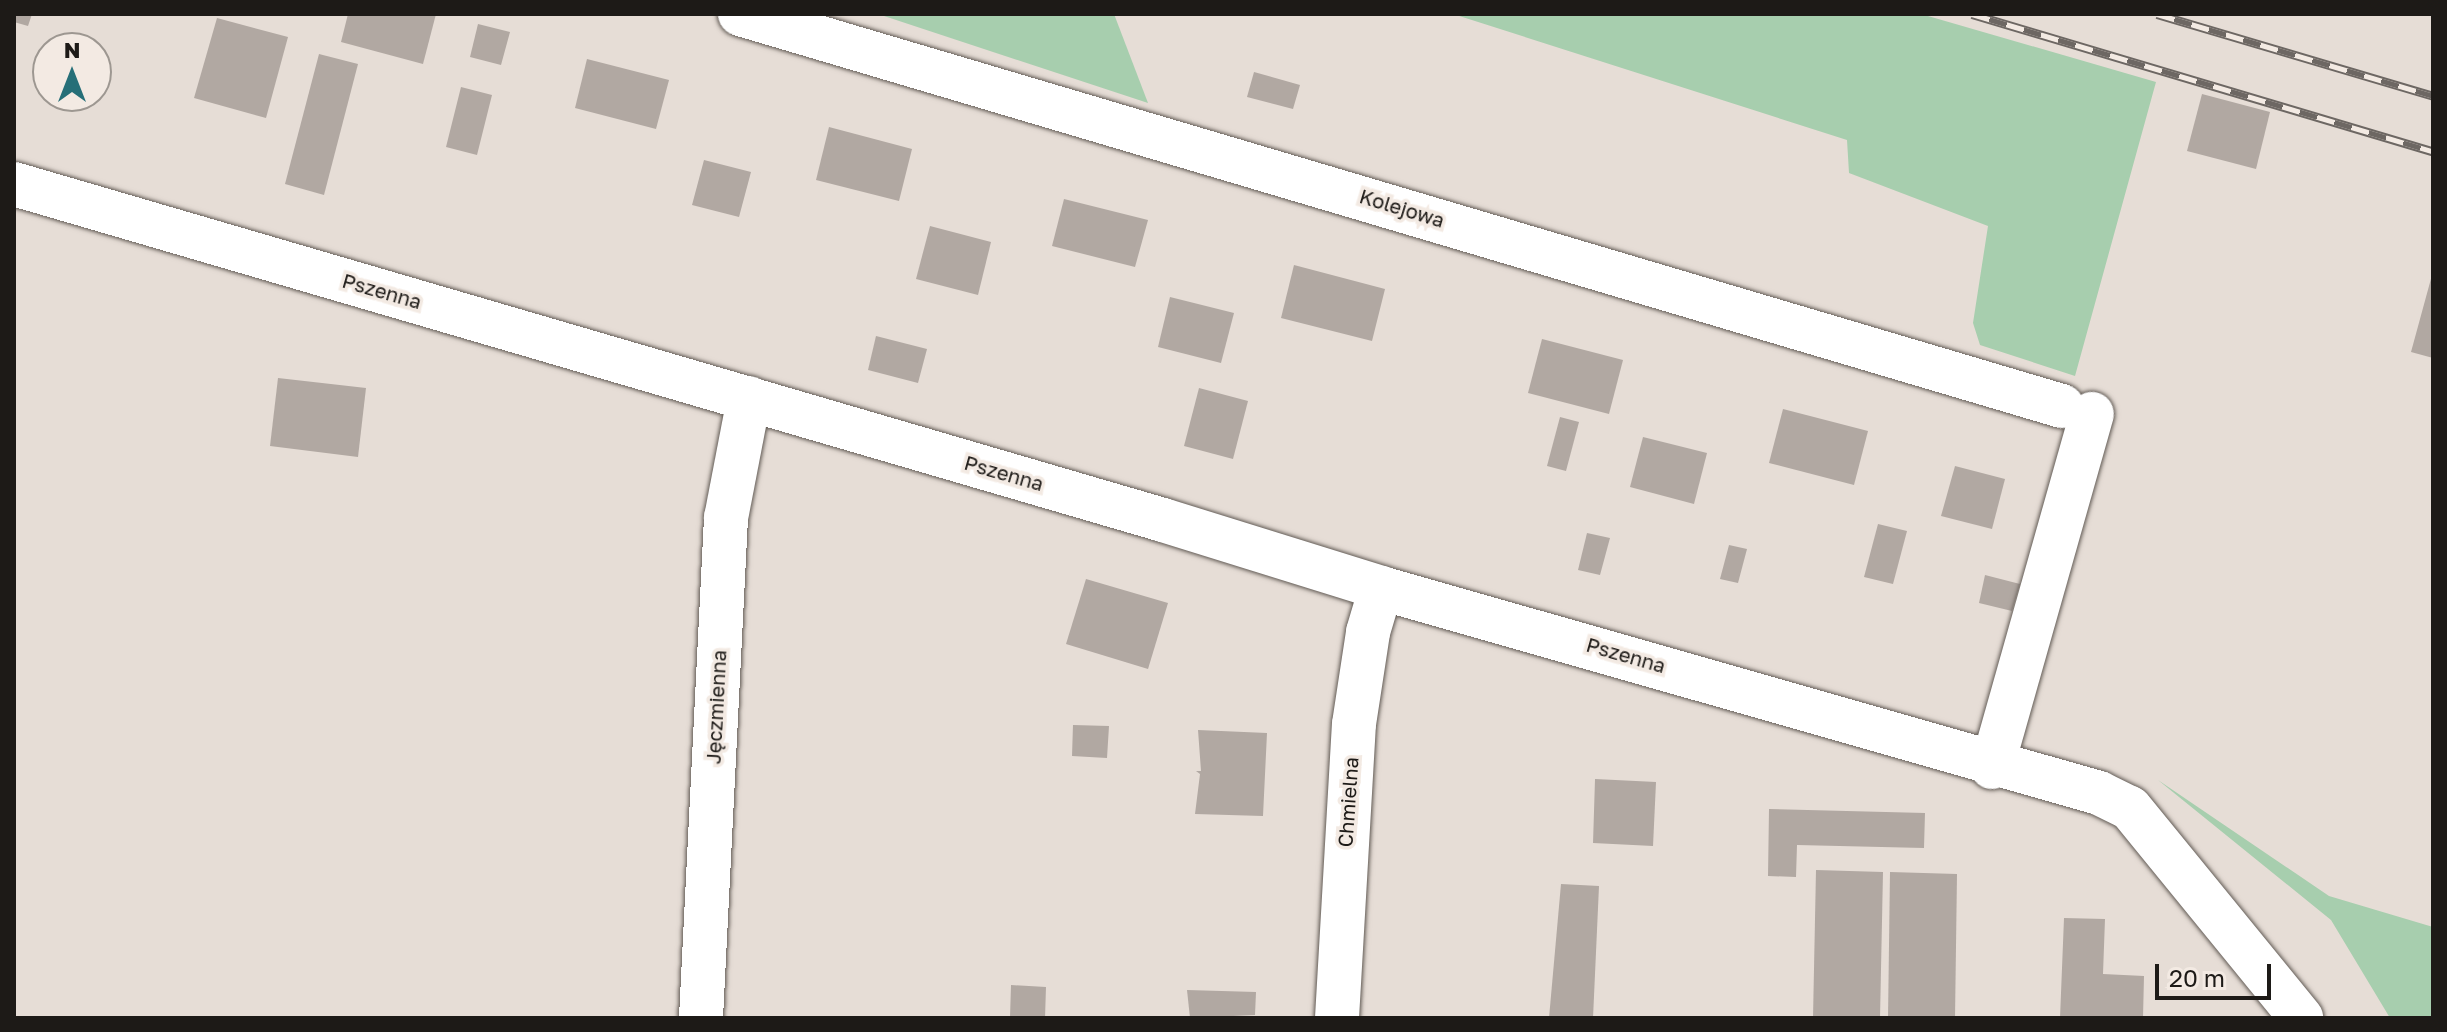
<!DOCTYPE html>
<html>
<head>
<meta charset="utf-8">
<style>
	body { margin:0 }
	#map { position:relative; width:2447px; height:1032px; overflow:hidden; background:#e6ddd6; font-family:"Golos Text",sans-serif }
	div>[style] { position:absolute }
	.green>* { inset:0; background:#a7ceae }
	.building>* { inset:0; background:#b1a8a2 }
	.roads { filter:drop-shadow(0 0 2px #625b55) drop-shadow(0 0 2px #625b55) }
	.street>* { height:44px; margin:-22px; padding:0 22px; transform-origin:22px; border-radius:22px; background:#fff }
	.rail>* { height:9px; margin-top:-4.5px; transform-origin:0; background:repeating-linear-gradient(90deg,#f3eae3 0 18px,#6d6763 0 36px); box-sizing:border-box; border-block:2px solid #6d6763 }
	span { translate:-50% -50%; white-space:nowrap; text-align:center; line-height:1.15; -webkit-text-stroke:7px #f3eae3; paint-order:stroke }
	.street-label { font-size:20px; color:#1d1a17 }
	.frame { position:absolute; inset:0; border:16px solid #1d1a17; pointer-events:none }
	.north { position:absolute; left:32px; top:32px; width:80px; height:80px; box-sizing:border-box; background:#f3eae3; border:2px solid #9d9791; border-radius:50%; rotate:0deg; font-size:22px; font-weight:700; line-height:32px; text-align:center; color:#1d1a17 }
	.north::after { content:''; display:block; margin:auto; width:28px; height:36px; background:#266f78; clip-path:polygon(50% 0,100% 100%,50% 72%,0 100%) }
	.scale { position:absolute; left:2155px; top:964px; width:116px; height:36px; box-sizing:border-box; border:4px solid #1d1a17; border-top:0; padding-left:10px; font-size:24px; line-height:28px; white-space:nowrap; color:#1d1a17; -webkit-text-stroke:6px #f3eae3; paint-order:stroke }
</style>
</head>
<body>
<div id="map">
	<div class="green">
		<i style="clip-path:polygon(878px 14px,1114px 14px,1148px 103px)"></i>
		<i style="clip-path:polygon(1453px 14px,1921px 14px,2156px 82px,2075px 376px,1980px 345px,1973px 323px,1988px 226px,1849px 173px,1847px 140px)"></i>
		<i style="clip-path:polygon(2158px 780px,2329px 896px,2433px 927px,2433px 1018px,2390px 1018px,2331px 920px)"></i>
	</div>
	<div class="building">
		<i style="clip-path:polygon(14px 14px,32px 14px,28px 26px,14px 22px)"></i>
		<i style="clip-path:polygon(348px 14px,436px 14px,423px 64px,341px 42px)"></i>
		<i style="clip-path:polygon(217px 18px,288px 37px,266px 118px,194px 98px)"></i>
		<i style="clip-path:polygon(478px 24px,510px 32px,501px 65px,470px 57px)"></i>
		<i style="clip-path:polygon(319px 54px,358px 64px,324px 195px,285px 184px)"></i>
		<i style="clip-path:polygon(587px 59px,669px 80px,656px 129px,575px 108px)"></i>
		<i style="clip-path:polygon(1254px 72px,1300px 85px,1293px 109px,1247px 97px)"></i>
		<i style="clip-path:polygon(461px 87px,492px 95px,477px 155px,446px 147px)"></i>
		<i style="clip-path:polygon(2202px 94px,2270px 112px,2256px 169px,2187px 151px)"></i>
		<i style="clip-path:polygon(829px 127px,912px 149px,899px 201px,816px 180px)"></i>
		<i style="clip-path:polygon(704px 160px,751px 172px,739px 217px,692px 205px)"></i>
		<i style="clip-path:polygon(1064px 199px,1148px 220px,1135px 267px,1052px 246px)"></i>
		<i style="clip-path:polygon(930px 226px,991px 242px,978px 295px,916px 279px)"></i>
		<i style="clip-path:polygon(1294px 265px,1385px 289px,1372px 341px,1281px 318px)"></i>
		<i style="clip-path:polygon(2432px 275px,2433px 276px,2433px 358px,2411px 352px)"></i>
		<i style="clip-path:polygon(1170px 297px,1234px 313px,1221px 363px,1158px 347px)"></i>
		<i style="clip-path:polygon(876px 336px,927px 349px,918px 383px,868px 370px)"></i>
		<i style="clip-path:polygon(1542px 339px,1623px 360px,1609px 414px,1528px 393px)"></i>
		<i style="clip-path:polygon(278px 378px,366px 388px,358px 457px,270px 446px)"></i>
		<i style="clip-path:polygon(1199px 388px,1248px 401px,1233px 459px,1184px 446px)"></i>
		<i style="clip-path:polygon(1783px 409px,1868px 431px,1854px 485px,1769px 463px)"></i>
		<i style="clip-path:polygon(1560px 417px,1579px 422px,1566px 471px,1547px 466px)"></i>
		<i style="clip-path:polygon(1643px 437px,1707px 453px,1694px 504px,1630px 487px)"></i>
		<i style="clip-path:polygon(1955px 466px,2005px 479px,1992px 529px,1941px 516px)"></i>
		<i style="clip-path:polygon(1878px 524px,1907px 531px,1893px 584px,1864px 577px)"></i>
		<i style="clip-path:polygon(1587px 533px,1610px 538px,1600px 575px,1578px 570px)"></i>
		<i style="clip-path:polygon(1729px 545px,1747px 549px,1738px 583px,1720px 579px)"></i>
		<i style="clip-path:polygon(1985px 575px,2020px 584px,2012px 611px,1979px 603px)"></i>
		<i style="clip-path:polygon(1086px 579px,1168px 603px,1148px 669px,1066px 644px)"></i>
		<i style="clip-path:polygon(1073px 725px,1109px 726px,1107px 758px,1072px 756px)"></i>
		<i style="clip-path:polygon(1198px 730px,1267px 733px,1263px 816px,1195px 814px,1200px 774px,1196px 771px,1201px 771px)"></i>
		<i style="clip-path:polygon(1595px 779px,1656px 782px,1653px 846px,1593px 843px)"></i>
		<i style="clip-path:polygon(1769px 809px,1925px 813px,1924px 848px,1797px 845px,1796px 877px,1768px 876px)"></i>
		<i style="clip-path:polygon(1816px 870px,1883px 872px,1880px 1018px,1813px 1018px)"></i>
		<i style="clip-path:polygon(1890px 872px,1957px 874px,1955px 1018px,1888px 1018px)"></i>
		<i style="clip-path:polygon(1561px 884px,1599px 886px,1593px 1018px,1549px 1018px)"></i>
		<i style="clip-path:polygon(2064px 918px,2105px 919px,2103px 974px,2144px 976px,2143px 1018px,2060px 1018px)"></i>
		<i style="clip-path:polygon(1011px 985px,1046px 987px,1045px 1018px,1010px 1018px)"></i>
		<i style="clip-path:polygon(1187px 990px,1256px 992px,1255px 1015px,1190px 1018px)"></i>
	</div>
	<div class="roads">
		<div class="street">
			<i style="left:740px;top:14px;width:1379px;rotate:16.52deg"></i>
			<i style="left:14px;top:184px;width:1197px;rotate:16.3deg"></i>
			<i style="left:1163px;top:520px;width:228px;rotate:17.3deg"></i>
			<i style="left:1381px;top:588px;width:747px;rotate:15.93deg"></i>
			<i style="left:2099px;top:793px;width:34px;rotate:26deg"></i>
			<i style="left:2130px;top:808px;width:271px;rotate:50.8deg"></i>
			<i style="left:1992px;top:767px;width:367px;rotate:-74.2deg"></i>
			<i style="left:701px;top:1018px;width:501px;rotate:-87.14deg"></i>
			<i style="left:726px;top:518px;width:122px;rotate:-79.1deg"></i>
			<i style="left:1337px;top:1018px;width:294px;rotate:-86.7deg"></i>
			<i style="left:1354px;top:724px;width:93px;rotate:-81.3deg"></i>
			<i style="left:1368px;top:632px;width:46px;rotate:-73.5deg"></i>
		</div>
	</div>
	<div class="rail">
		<i style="left:1972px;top:14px;width:481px;rotate:16.6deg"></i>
		<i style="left:2157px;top:14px;width:288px;rotate:16.5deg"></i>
	</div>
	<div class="street-label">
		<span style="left:1402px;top:208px;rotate:17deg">Kolejowa</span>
		<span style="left:382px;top:291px;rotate:16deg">Pszenna</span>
		<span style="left:1004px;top:473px;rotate:16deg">Pszenna</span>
		<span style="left:1626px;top:655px;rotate:16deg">Pszenna</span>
		<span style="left:716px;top:707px;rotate:-87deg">Jęczmienna</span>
		<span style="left:1348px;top:802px;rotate:-86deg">Chmielna</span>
	</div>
	<div class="frame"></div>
	<div class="north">N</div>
	<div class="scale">20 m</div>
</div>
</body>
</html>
